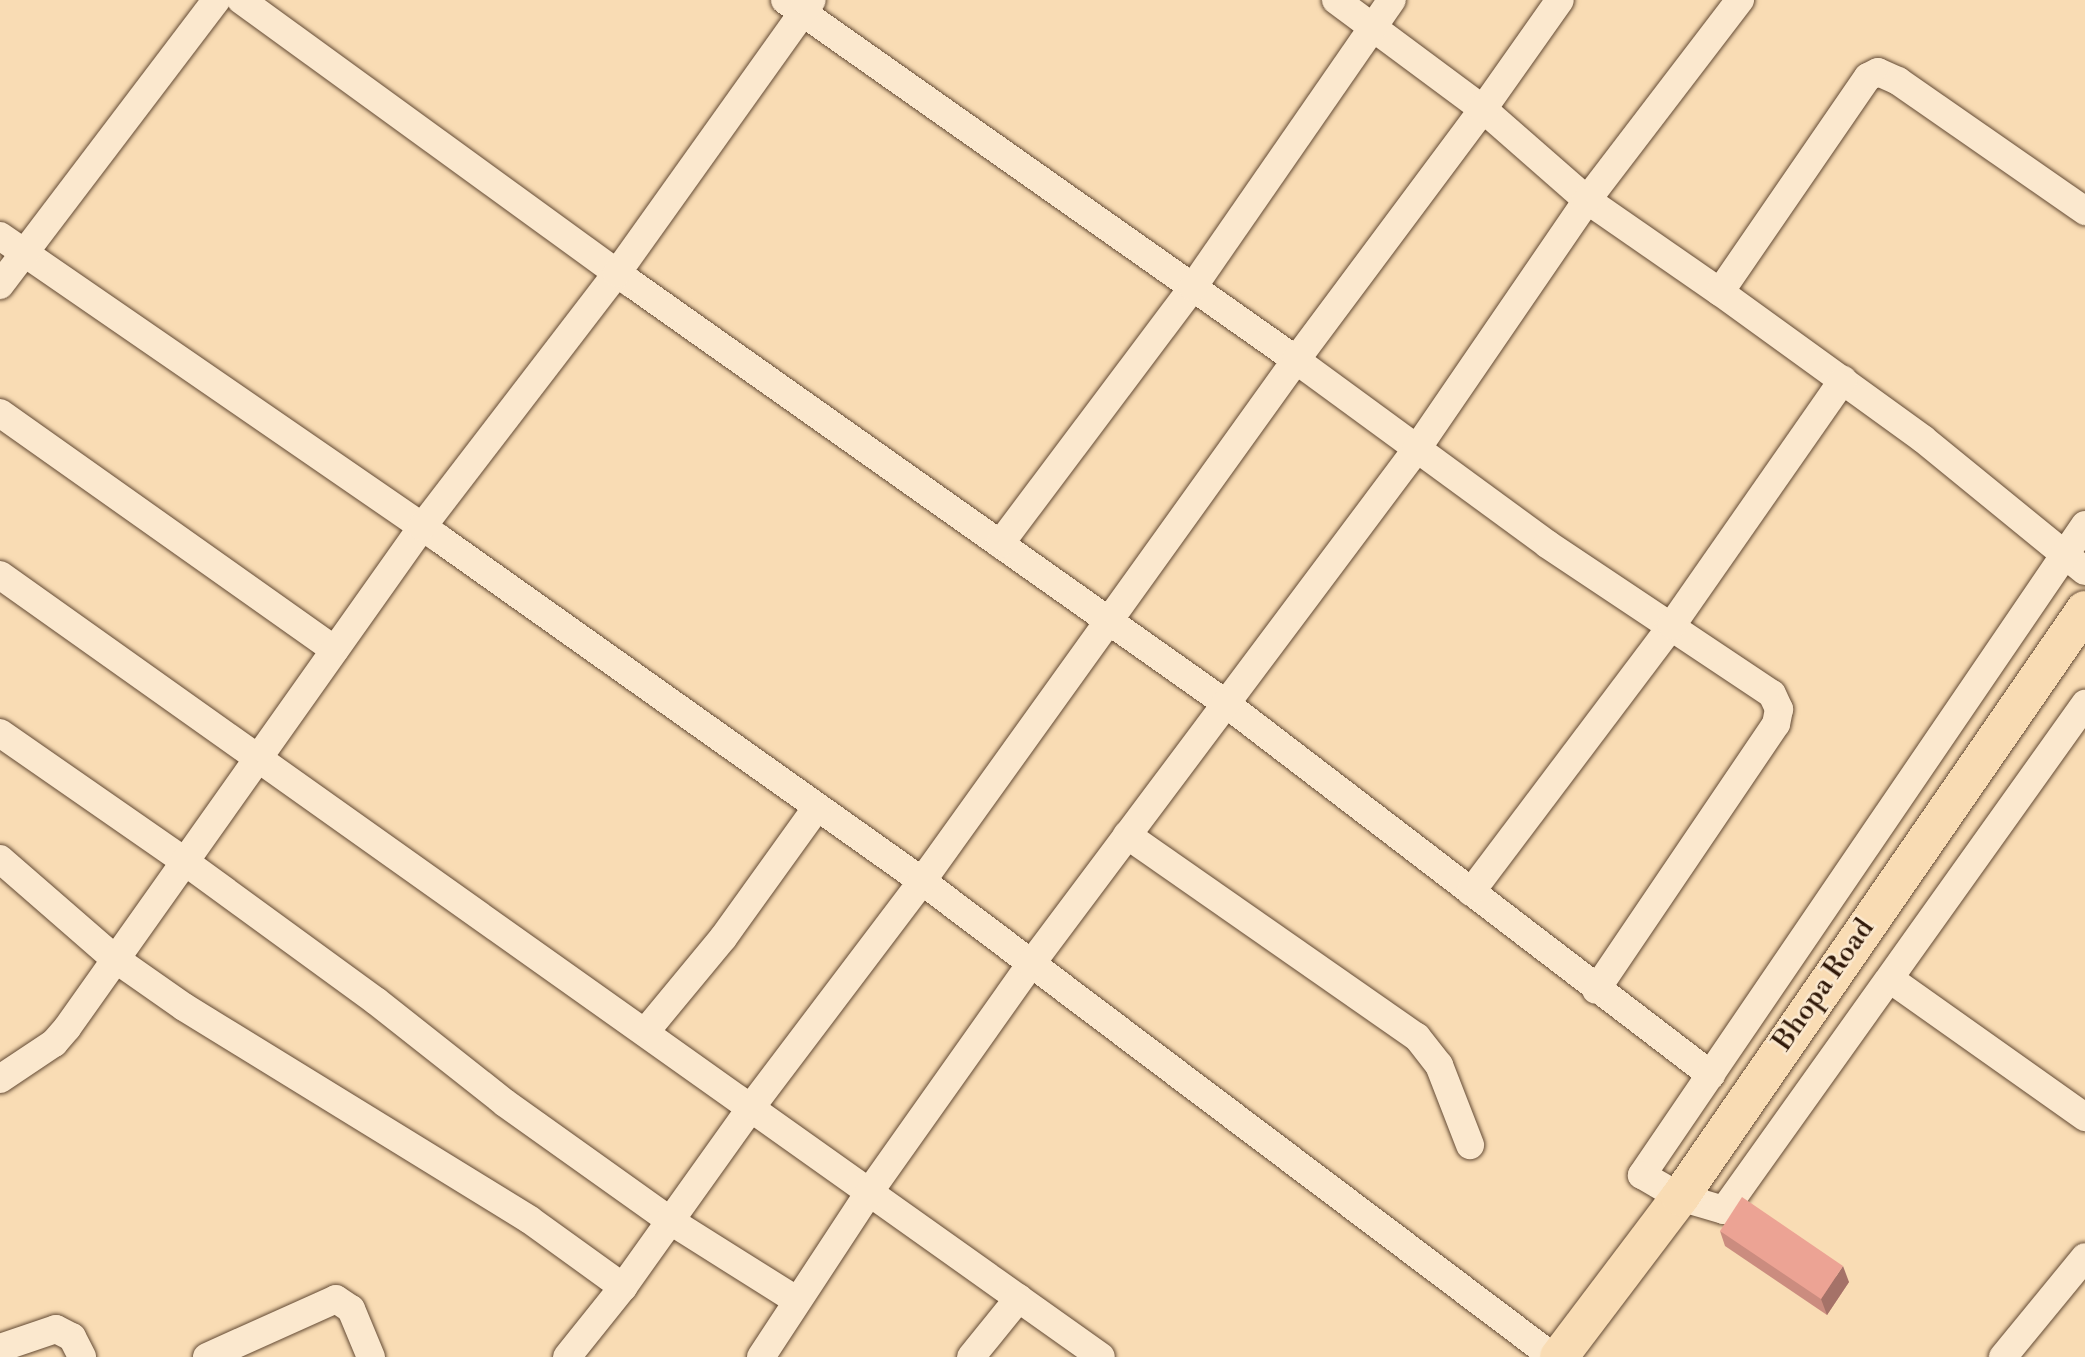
<!DOCTYPE html>
<html>
<head>
<meta charset="utf-8">
<style>
	body { margin:0 }
	#map { position:relative; width:2085px; height:1357px; overflow:hidden; background:#f9dcb4; font-family:"Libre Bodoni",serif }
	div>[style] { position:absolute }
	.roads { filter:drop-shadow(0 0 2px #634a34) drop-shadow(0 0 2px #634a34) }
	.minor>* { height:28px; margin:-14px; padding:0 14px; transform-origin:14px; border-radius:14px; background:#fbe8ce }
	.primary>* { height:38px; margin:-19px; padding:0 19px; transform-origin:19px; border-radius:19px; background:#f9dcb4 }
	.wall>* { inset:0; background:#cb8c7f }
	.shaded-wall>* { inset:0; background:#a57268 }
	.building>* { inset:0; background:#eca394 }
	span { translate:-50% -50%; white-space:nowrap; text-align:center; line-height:1.15; -webkit-text-stroke:5px #fbe8ce; paint-order:stroke }
	.street-label { font-size:28px; color:#311909 }
</style>
</head>
<body>
<div id="map">
	<div class="roads">
		<div class="minor">
			<i style="left:241px;top:0;width:482px;rotate:36deg"></i>
			<i style="left:631px;top:283px;width:727px;rotate:35.26deg"></i>
			<i style="left:1225px;top:703px;width:612px;rotate:37.43deg"></i>
			<i style="left:785px;top:0;width:625px;rotate:35.16deg"></i>
			<i style="left:1296px;top:360px;width:311px;rotate:36.2deg"></i>
			<i style="left:1547px;top:544px;width:270px;rotate:33.7deg"></i>
			<i style="left:1772px;top:694px;width:17px;rotate:65deg"></i>
			<i style="left:1779px;top:709px;width:15px;rotate:101deg"></i>
			<i style="left:1776px;top:724px;width:321px;rotate:124.1deg"></i>
			<i style="left:1336px;top:0;width:183px;rotate:36.6deg"></i>
			<i style="left:1483px;top:109px;width:138px;rotate:41.2deg"></i>
			<i style="left:1587px;top:200px;width:162px;rotate:34.7deg"></i>
			<i style="left:1720px;top:292px;width:251px;rotate:35.9deg"></i>
			<i style="left:1923px;top:439px;width:209px;rotate:39.2deg"></i>
			<i style="left:0;top:236px;width:534px;rotate:34.55deg"></i>
			<i style="left:440px;top:539px;width:591px;rotate:35.36deg"></i>
			<i style="left:922px;top:881px;width:790px;rotate:37.03deg"></i>
			<i style="left:0;top:285px;width:358px;rotate:-52.8deg"></i>
			<i style="left:1720px;top:292px;width:261px;rotate:-55.5deg"></i>
			<i style="left:1868px;top:77px;width:11px;rotate:-27deg"></i>
			<i style="left:1878px;top:72px;width:22px;rotate:24deg"></i>
			<i style="left:1898px;top:81px;width:228px;rotate:34.8deg"></i>
			<i style="left:0;top:413px;width:410px;rotate:35.3deg"></i>
			<i style="left:2085px;top:525px;width:787px;rotate:124.28deg"></i>
			<i style="left:1642px;top:1175px;width:44px;rotate:30.1deg"></i>
			<i style="left:1680px;top:1197px;width:46px;rotate:16.5deg"></i>
			<i style="left:1724px;top:1210px;width:622px;rotate:-54.49deg"></i>
			<i style="left:1000px;top:544px;width:321px;rotate:-53.1deg"></i>
			<i style="left:1193px;top:287px;width:349px;rotate:-55.3deg"></i>
			<i style="left:0;top:575px;width:1350px;rotate:35.38deg"></i>
			<i style="left:0;top:733px;width:224px;rotate:34.8deg"></i>
			<i style="left:184px;top:861px;width:238px;rotate:36.1deg"></i>
			<i style="left:376px;top:1001px;width:164px;rotate:38.3deg"></i>
			<i style="left:505px;top:1103px;width:201px;rotate:35.5deg"></i>
			<i style="left:669px;top:1220px;width:150px;rotate:32.2deg"></i>
			<i style="left:1127px;top:835px;width:353px;rotate:34.9deg"></i>
			<i style="left:1417px;top:1037px;width:36px;rotate:52deg"></i>
			<i style="left:1439px;top:1065px;width:86px;rotate:68.8deg"></i>
			<i style="left:0;top:859px;width:151px;rotate:41deg"></i>
			<i style="left:114px;top:958px;width:85px;rotate:35deg"></i>
			<i style="left:184px;top:1007px;width:406px;rotate:31.6deg"></i>
			<i style="left:530px;top:1220px;width:115px;rotate:35.8deg"></i>
			<i style="left:1471px;top:892px;width:334px;rotate:-53deg"></i>
			<i style="left:1672px;top:625px;width:299px;rotate:-55.1deg"></i>
			<i style="left:1890px;top:979px;width:239px;rotate:35.3deg"></i>
			<i style="left:646px;top:1031px;width:121px;rotate:-50.4deg"></i>
			<i style="left:723px;top:938px;width:161px;rotate:-54.3deg"></i>
			<i style="left:0;top:1079px;width:65px;rotate:-33.7deg"></i>
			<i style="left:54px;top:1043px;width:20px;rotate:-49deg"></i>
			<i style="left:67px;top:1028px;width:614px;rotate:-54.68deg"></i>
			<i style="left:422px;top:527px;width:320px;rotate:-52.5deg"></i>
			<i style="left:617px;top:273px;width:335px;rotate:-54.5deg"></i>
			<i style="left:0;top:1348px;width:59px;rotate:-18.7deg"></i>
			<i style="left:56px;top:1329px;width:18px;rotate:27deg"></i>
			<i style="left:72px;top:1337px;width:22px;rotate:63deg"></i>
			<i style="left:207px;top:1357px;width:141px;rotate:-24.2deg"></i>
			<i style="left:336px;top:1299px;width:18px;rotate:34deg"></i>
			<i style="left:351px;top:1309px;width:52px;rotate:67.4deg"></i>
			<i style="left:567px;top:1357px;width:90px;rotate:-51.3deg"></i>
			<i style="left:623px;top:1287px;width:222px;rotate:-54.5deg"></i>
			<i style="left:752px;top:1106px;width:282px;rotate:-52.9deg"></i>
			<i style="left:922px;top:881px;width:641px;rotate:-54.33deg"></i>
			<i style="left:1296px;top:360px;width:313px;rotate:-53.3deg"></i>
			<i style="left:1483px;top:109px;width:133px;rotate:-54.8deg"></i>
			<i style="left:761px;top:1357px;width:199px;rotate:-56.7deg"></i>
			<i style="left:870px;top:1191px;width:278px;rotate:-54.7deg"></i>
			<i style="left:1031px;top:964px;width:642px;rotate:-53.17deg"></i>
			<i style="left:1416px;top:450px;width:303px;rotate:-55.6deg"></i>
			<i style="left:1587px;top:200px;width:252px;rotate:-52.6deg"></i>
			<i style="left:971px;top:1357px;width:76px;rotate:-50.9deg"></i>
			<i style="left:2003px;top:1357px;width:129px;rotate:-50.6deg"></i>
		</div>
		<div class="primary">
			<i style="left:1559px;top:1357px;width:201px;rotate:-52.9deg"></i>
			<i style="left:1680px;top:1197px;width:713px;rotate:-55.4deg"></i>
		</div>
	</div>
	<div class="wall">
		<i style="clip-path:polygon(1720px 1231px,1849px 1282px,1827px 1315px,1725px 1246px)"></i>
	</div>
	<div class="shaded-wall">
		<i style="clip-path:polygon(1843px 1266px,1849px 1282px,1827px 1315px,1821px 1299px)"></i>
	</div>
	<div class="building">
		<i style="clip-path:polygon(1742px 1197px,1843px 1266px,1821px 1299px,1720px 1231px)"></i>
	</div>
	<div class="street-label">
		<span style="left:1824px;top:985px;rotate:-55deg">Bhopa Road</span>
	</div>
</div>
</body>
</html>
